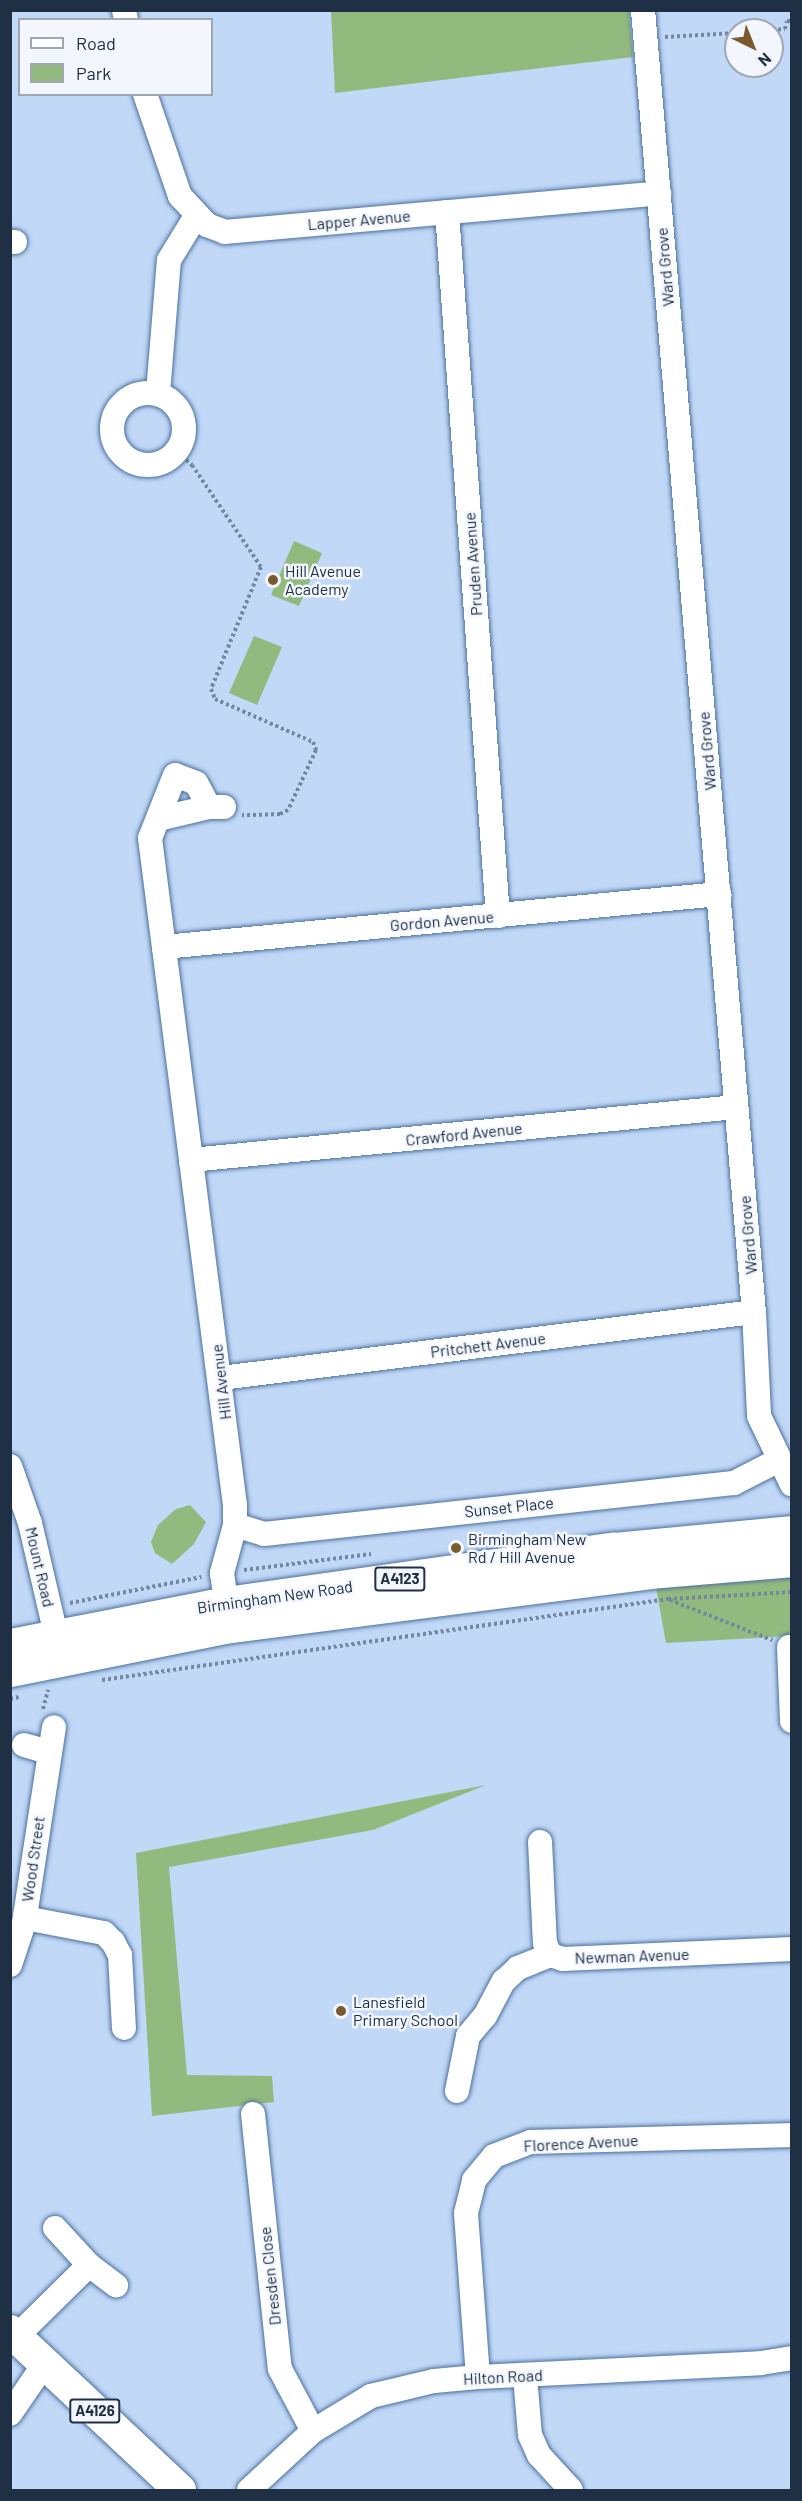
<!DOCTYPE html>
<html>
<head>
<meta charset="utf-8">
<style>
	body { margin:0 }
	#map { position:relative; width:802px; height:2501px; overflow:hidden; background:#c1d8f7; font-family:Barlow,sans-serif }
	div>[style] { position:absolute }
	.green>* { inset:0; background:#93ba7e }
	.path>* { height:4px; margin-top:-2px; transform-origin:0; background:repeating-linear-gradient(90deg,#7387a1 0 3px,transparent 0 6px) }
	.roads { filter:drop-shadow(0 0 2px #4c719f) drop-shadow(0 0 2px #4c719f) }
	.minor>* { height:24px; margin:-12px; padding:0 12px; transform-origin:12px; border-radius:12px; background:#fff }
	.minor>.ring { margin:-12px; padding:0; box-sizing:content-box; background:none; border:24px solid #fff; border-radius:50% }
	.major>* { height:32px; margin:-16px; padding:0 16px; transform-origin:16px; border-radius:16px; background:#fff }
	.highway>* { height:33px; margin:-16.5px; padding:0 16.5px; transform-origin:16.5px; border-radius:16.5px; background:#fff }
	.dots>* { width:16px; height:16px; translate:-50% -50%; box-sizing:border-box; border:3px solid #f3f7fd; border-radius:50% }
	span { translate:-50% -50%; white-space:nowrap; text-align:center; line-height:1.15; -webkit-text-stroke:5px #f3f7fd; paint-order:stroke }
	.shield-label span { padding:2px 4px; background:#f3f7fd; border:2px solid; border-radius:4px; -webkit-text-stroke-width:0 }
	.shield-label { font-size:15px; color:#203044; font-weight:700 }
	.street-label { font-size:16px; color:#203044 }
	.poi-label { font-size:16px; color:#203044 }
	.left { translate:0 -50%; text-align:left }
	.frame { position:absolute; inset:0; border:12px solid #203044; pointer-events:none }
	.legend { position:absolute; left:18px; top:18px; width:195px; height:78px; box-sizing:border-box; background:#f3f7fd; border:2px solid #9fa7b3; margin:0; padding:8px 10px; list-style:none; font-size:18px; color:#203044 }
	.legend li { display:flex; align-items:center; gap:12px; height:30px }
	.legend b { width:30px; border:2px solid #9fa7b3 }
	.north { position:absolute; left:724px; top:18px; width:60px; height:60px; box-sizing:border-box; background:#f3f7fd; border:2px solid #9fa7b3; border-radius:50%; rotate:137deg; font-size:16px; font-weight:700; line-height:24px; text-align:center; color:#203044 }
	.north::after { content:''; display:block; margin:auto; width:21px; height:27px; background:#785a2e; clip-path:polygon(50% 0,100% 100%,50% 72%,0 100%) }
</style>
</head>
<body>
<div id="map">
	<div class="green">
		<i style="clip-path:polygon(331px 11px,629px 11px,633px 57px,335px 93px)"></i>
		<i style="clip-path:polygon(294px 541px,322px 553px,299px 606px,271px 595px)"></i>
		<i style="clip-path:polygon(254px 636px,282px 647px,257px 705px,229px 693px)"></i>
		<i style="clip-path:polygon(190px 1505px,206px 1522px,194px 1544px,172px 1564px,155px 1553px,151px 1542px,158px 1525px,176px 1509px)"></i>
		<i style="clip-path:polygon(791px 1576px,791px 1636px,666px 1643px,655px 1582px)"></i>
		<i style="clip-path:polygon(486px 1785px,373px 1830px,169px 1867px,187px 2075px,272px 2076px,274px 2102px,152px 2116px,136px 1853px)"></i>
	</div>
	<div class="path">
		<i style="left:772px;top:30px;width:13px;rotate:-4deg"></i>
		<i style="left:785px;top:29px;width:8px;rotate:-76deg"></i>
		<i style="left:787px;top:21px;width:5px"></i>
		<i style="left:665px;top:37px;width:71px;rotate:-3.2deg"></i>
		<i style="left:177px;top:452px;width:20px;rotate:41deg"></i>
		<i style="left:192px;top:465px;width:123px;rotate:55.9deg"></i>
		<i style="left:261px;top:567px;width:132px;rotate:112.3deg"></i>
		<i style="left:211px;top:689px;width:11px;rotate:68deg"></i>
		<i style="left:215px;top:699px;width:107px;rotate:23.7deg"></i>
		<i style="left:313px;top:742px;width:9px;rotate:69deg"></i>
		<i style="left:316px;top:750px;width:66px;rotate:115deg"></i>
		<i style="left:288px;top:810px;width:9px;rotate:153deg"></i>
		<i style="left:280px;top:814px;width:38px;rotate:178deg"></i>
		<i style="left:244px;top:1570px;width:128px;rotate:-7.2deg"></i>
		<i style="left:670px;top:1600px;width:110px;rotate:21.4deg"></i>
		<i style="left:70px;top:1603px;width:134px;rotate:-11.2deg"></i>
		<i style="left:102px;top:1680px;width:572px;rotate:-8.14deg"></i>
		<i style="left:668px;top:1599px;width:124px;rotate:-3.2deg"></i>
		<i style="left:10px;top:1699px;width:9px;rotate:-13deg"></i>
		<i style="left:43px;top:1709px;width:20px;rotate:-75deg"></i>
	</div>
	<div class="roads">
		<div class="minor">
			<i style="left:124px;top:10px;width:10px;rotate:79deg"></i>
			<i style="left:643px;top:10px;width:1307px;rotate:85.13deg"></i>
			<i style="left:754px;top:1312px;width:104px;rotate:87.2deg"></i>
			<i style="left:759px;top:1416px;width:76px;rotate:64.4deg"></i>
			<i style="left:145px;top:94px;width:108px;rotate:71.1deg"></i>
			<i style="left:180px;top:196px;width:40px;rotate:47deg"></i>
			<i style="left:207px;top:225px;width:19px;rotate:21deg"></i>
			<i style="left:225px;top:232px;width:436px;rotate:-5.1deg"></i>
			<i style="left:447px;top:212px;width:706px;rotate:85.86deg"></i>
			<i style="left:10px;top:242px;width:5px"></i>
			<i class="ring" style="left:112px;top:393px;width:48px;height:48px"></i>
			<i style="left:158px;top:393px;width:133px;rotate:-85.3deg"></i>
			<i style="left:169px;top:260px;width:52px;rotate:-58.5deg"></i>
			<i style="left:224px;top:807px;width:15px;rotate:180deg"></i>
			<i style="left:209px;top:807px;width:27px;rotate:-118deg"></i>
			<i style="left:196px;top:783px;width:22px;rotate:-159deg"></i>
			<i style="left:175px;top:775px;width:68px;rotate:111.6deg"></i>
			<i style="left:150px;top:838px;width:672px;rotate:82.74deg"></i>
			<i style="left:235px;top:1505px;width:20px;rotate:90deg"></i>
			<i style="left:235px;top:1525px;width:50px;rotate:105.2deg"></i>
			<i style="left:222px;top:1573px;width:30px;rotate:82deg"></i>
			<i style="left:158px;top:819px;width:52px;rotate:-13.2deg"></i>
			<i style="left:164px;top:947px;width:558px;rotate:-5.45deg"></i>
			<i style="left:191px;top:1160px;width:548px;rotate:-5.55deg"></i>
			<i style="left:221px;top:1378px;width:537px;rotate:-7.06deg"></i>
			<i style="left:10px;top:1466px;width:60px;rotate:70.7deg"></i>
			<i style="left:30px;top:1523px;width:115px;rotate:76.9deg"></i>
			<i style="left:235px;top:1525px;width:30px;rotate:17deg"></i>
			<i style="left:264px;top:1534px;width:473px;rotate:-6.2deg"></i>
			<i style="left:734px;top:1483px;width:51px;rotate:-27.1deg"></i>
			<i style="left:789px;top:1647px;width:74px;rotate:87.7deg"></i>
			<i style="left:24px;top:1745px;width:25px;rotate:16deg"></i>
			<i style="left:540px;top:1842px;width:101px;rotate:87.2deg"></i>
			<i style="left:545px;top:1943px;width:13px;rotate:67deg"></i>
			<i style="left:550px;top:1955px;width:14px;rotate:17deg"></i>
			<i style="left:563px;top:1959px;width:229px;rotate:-2.5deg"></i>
			<i style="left:25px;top:1918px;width:80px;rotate:10.8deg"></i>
			<i style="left:104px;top:1933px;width:13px;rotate:45deg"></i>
			<i style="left:113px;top:1942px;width:15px;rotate:62deg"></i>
			<i style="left:120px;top:1955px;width:73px;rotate:86.9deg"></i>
			<i style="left:10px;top:1965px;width:44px;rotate:-71.6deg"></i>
			<i style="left:24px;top:1923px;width:198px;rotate:-81.3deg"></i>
			<i style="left:457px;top:2091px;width:56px;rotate:-78.7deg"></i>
			<i style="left:468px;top:2036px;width:26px;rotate:-50deg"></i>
			<i style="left:485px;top:2016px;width:40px;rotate:-62deg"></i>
			<i style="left:504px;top:1981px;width:19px;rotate:-43deg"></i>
			<i style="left:518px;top:1968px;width:35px;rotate:-22deg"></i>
			<i style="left:253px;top:2114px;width:256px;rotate:84deg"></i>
			<i style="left:280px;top:2369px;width:70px;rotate:62deg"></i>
			<i style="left:55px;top:2228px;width:50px;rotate:47.4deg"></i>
			<i style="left:89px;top:2265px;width:34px;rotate:37deg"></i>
			<i style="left:17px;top:2336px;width:101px;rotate:-44.6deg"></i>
			<i style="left:525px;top:2376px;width:59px;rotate:85.2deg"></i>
			<i style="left:530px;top:2435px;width:22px;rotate:66deg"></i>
			<i style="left:539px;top:2455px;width:47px;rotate:47.6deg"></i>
			<i style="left:478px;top:2377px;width:164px;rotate:-94.2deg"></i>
			<i style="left:466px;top:2213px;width:34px;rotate:-76deg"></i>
			<i style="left:474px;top:2180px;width:31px;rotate:-50deg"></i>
			<i style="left:494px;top:2156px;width:40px;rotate:-21deg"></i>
			<i style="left:531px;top:2142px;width:261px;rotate:-1.5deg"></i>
			<i style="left:10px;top:2414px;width:62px;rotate:-55.5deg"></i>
			<i style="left:249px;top:2490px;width:87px;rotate:-42.7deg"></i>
			<i style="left:313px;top:2431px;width:68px;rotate:-31.1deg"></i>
			<i style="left:371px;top:2396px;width:65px;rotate:-13.4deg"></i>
			<i style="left:434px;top:2381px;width:44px;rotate:-5.2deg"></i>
			<i style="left:478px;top:2377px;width:283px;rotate:-2.8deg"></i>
			<i style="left:761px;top:2363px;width:31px;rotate:-9deg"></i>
		</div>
		<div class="major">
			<i style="left:10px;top:2331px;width:233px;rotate:43.1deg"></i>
		</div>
		<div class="highway">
			<i style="left:10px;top:1645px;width:220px;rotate:-11deg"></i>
			<i style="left:226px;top:1603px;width:390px;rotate:-8deg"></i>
			<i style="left:612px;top:1549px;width:181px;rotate:-5.4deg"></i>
			<i style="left:10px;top:1670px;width:225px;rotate:-11.3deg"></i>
			<i style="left:231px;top:1626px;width:434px;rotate:-7.3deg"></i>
			<i style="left:662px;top:1571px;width:130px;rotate:-4.8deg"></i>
		</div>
	</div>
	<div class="dots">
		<i style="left:273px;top:580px;background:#785a2e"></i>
		<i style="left:456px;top:1548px;background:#785a2e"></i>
		<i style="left:341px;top:2011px;background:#785a2e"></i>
	</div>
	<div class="shield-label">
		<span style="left:400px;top:1579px">A4123</span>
		<span style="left:95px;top:2411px">A4126</span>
	</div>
	<div class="street-label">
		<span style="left:359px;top:220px;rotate:-5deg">Lapper Avenue</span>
		<span style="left:665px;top:267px;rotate:-95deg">Ward Grove</span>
		<span style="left:473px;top:564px;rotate:-94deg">Pruden Avenue</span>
		<span style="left:707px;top:751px;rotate:-95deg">Ward Grove</span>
		<span style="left:442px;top:921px;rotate:-5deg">Gordon Avenue</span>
		<span style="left:464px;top:1134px;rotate:-6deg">Crawford Avenue</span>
		<span style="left:748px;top:1235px;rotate:-95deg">Ward Grove</span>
		<span style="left:488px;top:1345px;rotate:-7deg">Pritchett Avenue</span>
		<span style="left:221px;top:1382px;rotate:-97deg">Hill Avenue</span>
		<span style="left:509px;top:1507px;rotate:-6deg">Sunset Place</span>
		<span style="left:40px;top:1567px;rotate:77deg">Mount Road</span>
		<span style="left:275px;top:1597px;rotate:-8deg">Birmingham New Road</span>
		<span style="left:33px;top:1859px;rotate:-82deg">Wood Street</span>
		<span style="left:632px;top:1956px;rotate:-2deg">Newman Avenue</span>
		<span style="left:581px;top:2143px;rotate:-3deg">Florence Avenue</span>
		<span style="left:270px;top:2276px;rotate:-96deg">Dresden Close</span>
		<span style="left:503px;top:2377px;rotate:-3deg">Hilton Road</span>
	</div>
	<div class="poi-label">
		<span class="left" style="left:285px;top:580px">Hill Avenue<br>Academy</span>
		<span class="left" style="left:468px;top:1548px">Birmingham New<br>Rd / Hill Avenue</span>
		<span class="left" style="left:353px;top:2011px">Lanesfield<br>Primary School</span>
	</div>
	<div class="frame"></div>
	<ul class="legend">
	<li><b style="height:8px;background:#fff"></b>Road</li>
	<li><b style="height:16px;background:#93ba7e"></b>Park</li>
	</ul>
	<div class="north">N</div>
</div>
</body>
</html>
